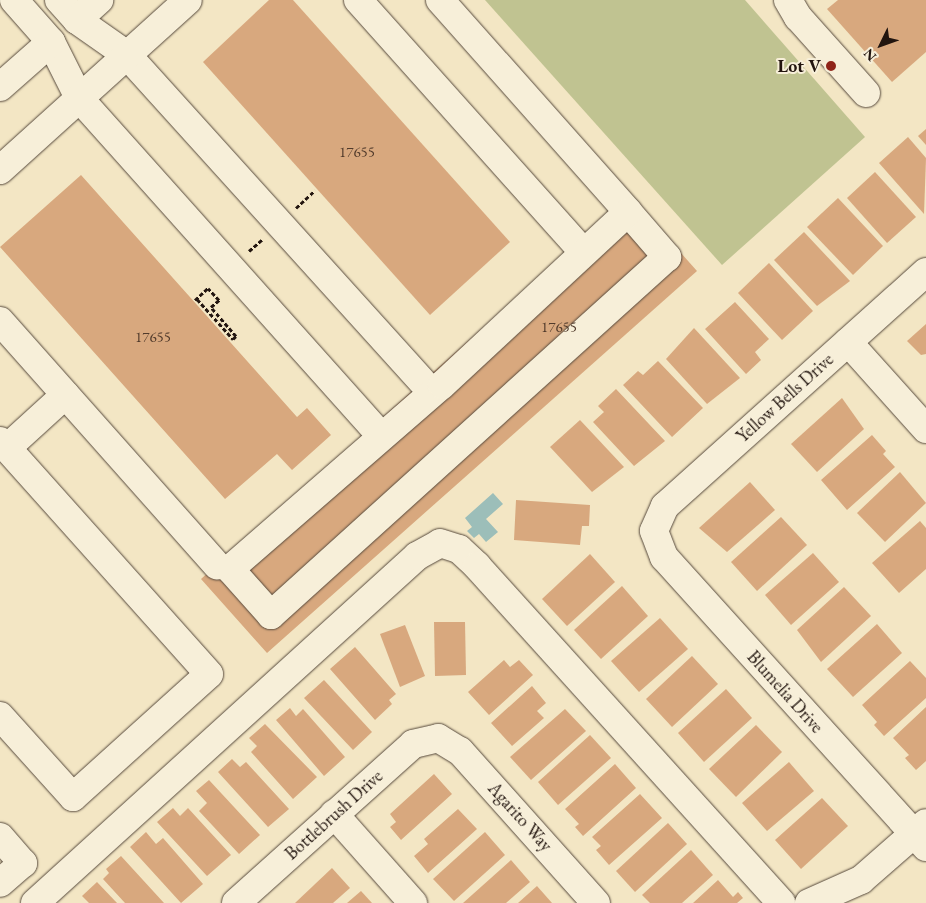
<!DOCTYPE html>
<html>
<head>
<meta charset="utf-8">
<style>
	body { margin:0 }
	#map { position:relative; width:926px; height:903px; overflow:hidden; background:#f3e6c4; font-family:"EB Garamond",serif }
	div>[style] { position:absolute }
	.green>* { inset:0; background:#c0c391 }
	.water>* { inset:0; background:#9cbeb9 }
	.building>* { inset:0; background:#d8a87e }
	.path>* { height:3px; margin-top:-1.5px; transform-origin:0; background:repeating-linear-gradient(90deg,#22150f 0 4px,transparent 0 6.5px) }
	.roads { filter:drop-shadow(0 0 1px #56493c) drop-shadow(0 0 1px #56493c) }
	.minor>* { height:28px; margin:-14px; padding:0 14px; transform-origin:14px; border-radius:14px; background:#f7efd9 }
	.dots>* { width:14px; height:14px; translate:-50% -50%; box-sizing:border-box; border:2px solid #f7efd9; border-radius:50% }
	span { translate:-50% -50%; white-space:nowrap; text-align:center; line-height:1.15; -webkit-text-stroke:4px #f7efd9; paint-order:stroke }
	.number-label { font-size:15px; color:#503a2b }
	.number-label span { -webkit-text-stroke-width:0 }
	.poi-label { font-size:18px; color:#22150f; font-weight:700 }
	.right { translate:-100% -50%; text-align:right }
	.street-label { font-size:18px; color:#22150f }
	.north { position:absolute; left:856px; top:20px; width:50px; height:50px; -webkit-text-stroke:4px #f7efd9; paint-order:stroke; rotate:228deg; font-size:14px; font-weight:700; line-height:20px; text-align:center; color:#22150f }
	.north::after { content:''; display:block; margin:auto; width:18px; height:22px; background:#22150f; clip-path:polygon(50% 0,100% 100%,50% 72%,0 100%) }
</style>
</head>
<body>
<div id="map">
	<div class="green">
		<i style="clip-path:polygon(485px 0,745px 0,865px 137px,722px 265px)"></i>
	</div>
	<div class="water">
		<i style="clip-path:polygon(493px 493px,503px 504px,486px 519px,498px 532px,486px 542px,479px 534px,474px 538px,467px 531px,472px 527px,465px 518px)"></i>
	</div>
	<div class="building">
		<i style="clip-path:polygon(269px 0,293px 0,510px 242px,430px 315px,203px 62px)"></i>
		<i style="clip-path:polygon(838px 0,926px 0,926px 52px,892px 82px,827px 9px)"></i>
		<i style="clip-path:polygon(534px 88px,697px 271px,267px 653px,201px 579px,612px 213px)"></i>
		<i style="clip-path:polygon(926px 129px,926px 145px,918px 136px)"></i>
		<i style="clip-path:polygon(908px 137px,926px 158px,924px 214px,879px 163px)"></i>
		<i style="clip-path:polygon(875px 172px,916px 217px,887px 243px,847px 198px)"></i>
		<i style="clip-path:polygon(81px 175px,297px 417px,307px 408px,331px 435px,292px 470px,277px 454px,225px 499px,0 247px)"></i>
		<i style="clip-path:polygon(838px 198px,883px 246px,853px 275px,807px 227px)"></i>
		<i style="clip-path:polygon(804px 232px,850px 281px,817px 306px,774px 260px)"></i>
		<i style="clip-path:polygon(769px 263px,813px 311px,782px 340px,738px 293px)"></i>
		<i style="clip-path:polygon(735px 302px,769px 339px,755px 352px,761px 360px,746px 374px,705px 329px)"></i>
		<i style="clip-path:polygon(926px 324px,926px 354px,921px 355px,907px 341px)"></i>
		<i style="clip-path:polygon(694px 328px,740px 378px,707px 404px,666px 359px)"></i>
		<i style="clip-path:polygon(658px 361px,703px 408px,672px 437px,623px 385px,638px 371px,643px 375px)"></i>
		<i style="clip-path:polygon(616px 389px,665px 441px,634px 466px,593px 422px,604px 412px,598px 406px)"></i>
		<i style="clip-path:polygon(842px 398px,864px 429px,817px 472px,791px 444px)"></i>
		<i style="clip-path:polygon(580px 420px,624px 467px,592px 492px,550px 447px)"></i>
		<i style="clip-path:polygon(872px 435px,886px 451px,883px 454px,895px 467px,847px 510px,821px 480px)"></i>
		<i style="clip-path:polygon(900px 472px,926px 503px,885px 542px,857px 513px)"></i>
		<i style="clip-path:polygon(750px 482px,775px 510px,727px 552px,699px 528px)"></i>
		<i style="clip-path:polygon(516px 500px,590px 505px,589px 526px,582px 526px,580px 545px,514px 540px)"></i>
		<i style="clip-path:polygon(781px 517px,807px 545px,757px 591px,731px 562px)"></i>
		<i style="clip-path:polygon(920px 521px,926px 528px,926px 569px,899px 593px,872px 563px)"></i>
		<i style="clip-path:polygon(813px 553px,839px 582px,791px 625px,765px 595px)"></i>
		<i style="clip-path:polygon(590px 554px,615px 582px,567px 626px,542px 599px)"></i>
		<i style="clip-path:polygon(622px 586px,648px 616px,601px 659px,574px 630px)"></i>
		<i style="clip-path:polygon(844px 587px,871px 616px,821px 662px,797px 630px)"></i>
		<i style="clip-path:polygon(660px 618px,688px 649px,639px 692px,611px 661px)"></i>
		<i style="clip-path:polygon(434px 622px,465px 622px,466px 675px,435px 676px)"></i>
		<i style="clip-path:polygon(877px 624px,902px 653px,853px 697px,827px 669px)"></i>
		<i style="clip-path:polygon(405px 625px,425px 676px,400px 687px,380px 634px)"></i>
		<i style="clip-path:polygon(355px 647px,396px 694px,389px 700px,392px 704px,375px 720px,330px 669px)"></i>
		<i style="clip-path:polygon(692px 656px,718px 684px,672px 727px,646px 699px)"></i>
		<i style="clip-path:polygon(504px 660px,510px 667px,519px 660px,533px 675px,489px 715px,468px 692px)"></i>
		<i style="clip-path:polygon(910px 661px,926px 678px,926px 698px,884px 736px,874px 725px,877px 722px,862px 705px)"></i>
		<i style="clip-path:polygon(324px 680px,372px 732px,353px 750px,304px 698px)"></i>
		<i style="clip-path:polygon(532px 686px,546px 703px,537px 711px,544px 718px,512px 746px,491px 723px)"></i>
		<i style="clip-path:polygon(726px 689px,752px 718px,704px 762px,678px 733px)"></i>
		<i style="clip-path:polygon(926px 707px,926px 761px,916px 770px,905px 758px,909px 755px,893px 738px)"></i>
		<i style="clip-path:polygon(290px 708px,296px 716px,303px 709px,345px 757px,324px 776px,276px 720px)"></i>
		<i style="clip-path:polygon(565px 709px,586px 731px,531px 780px,510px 757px)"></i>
		<i style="clip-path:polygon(265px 724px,317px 777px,293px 799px,251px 752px,257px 746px,249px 738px)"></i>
		<i style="clip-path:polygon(756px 725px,782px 752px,736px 797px,709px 769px)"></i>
		<i style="clip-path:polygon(590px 735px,611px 758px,558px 805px,538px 782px)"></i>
		<i style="clip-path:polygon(232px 759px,240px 767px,246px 762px,289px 809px,268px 827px,218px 772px)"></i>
		<i style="clip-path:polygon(789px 762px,814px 791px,767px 831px,742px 803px)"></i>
		<i style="clip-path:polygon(615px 764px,636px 788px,583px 836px,575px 827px,579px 824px,565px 809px)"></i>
		<i style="clip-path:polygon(434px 774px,452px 794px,401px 840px,390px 827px,396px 822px,390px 814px)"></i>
		<i style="clip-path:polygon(209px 780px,260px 835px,239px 854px,199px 811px,207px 803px,196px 791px)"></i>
		<i style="clip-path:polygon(640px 794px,662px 818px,609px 865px,596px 850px,601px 846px,592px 837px)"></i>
		<i style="clip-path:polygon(822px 798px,848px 826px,801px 869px,775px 840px)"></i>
		<i style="clip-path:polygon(173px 808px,180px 816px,188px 808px,231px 855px,207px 876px,157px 822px)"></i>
		<i style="clip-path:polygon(458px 809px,477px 829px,428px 873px,414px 856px,428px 844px,424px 839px)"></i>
		<i style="clip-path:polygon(668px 823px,687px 844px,635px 892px,616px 871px)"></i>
		<i style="clip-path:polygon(146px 832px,156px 844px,163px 838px,203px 884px,181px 903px,130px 847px)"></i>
		<i style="clip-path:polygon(485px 832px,505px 855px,454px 901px,433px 879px)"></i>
		<i style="clip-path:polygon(691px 850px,713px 875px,682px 903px,650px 903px,642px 895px)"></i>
		<i style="clip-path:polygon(121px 856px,164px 903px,125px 903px,103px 879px,109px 873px,106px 869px)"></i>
		<i style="clip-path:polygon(511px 860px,530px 882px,506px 903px,463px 903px)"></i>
		<i style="clip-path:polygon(332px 868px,350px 888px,333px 903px,295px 903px)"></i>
		<i style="clip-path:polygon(718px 880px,733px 897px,738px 892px,743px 898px,737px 903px,693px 903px)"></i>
		<i style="clip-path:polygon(97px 882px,117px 903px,89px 903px,82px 896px)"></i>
		<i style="clip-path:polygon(537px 886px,552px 903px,518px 903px)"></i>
		<i style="clip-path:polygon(361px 891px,372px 903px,347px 903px)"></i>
	</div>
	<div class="path">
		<i style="left:296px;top:208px;width:26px;rotate:-43deg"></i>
		<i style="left:249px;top:251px;width:18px;rotate:-41deg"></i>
		<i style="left:197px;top:299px;width:54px;rotate:48deg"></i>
		<i style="left:233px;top:339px;width:4px;rotate:-45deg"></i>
		<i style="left:236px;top:336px;width:38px;rotate:-131deg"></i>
		<i style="left:211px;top:307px;width:11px;rotate:-41deg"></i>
		<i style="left:219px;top:300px;width:16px;rotate:-133deg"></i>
		<i style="left:195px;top:300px;width:19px;rotate:-43deg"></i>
	</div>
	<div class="roads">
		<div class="minor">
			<i style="left:14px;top:0;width:56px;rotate:48.6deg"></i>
			<i style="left:51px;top:42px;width:63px;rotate:63.4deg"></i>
			<i style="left:79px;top:98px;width:440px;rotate:48.2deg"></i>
			<i style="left:59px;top:0;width:27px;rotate:48deg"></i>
			<i style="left:77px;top:20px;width:61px;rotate:35deg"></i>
			<i style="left:127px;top:55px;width:440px;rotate:47.9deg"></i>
			<i style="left:358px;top:0;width:327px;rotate:48.2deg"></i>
			<i style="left:440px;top:0;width:283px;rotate:48.4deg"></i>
			<i style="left:628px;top:212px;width:60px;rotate:49.1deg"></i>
			<i style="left:667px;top:257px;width:534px;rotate:137.89deg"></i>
			<i style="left:271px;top:615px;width:62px;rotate:-131.7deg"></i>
			<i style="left:230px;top:569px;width:281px;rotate:-41deg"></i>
			<i style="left:442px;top:385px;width:254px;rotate:-42.9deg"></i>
			<i style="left:788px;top:0;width:20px;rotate:60deg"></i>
			<i style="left:798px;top:17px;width:102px;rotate:48.2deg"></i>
			<i style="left:77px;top:20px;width:30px;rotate:-42deg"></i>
			<i style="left:0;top:87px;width:68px;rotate:-41.4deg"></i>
			<i style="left:0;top:170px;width:253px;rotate:-42.1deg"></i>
			<i style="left:926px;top:272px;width:351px;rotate:138.1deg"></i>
			<i style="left:665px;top:506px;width:27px;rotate:114deg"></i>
			<i style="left:654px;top:531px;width:28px;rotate:69deg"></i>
			<i style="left:664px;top:557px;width:391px;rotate:47.9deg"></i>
			<i style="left:0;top:321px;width:327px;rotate:48.4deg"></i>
			<i style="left:848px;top:342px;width:117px;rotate:48.1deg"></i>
			<i style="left:0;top:441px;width:10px;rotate:45deg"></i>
			<i style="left:7px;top:448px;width:79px;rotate:-42.4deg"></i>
			<i style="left:0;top:716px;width:109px;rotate:48deg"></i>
			<i style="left:73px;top:797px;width:183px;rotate:-42.1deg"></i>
			<i style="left:209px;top:674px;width:303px;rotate:-131.8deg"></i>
			<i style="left:334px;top:814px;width:119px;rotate:48.4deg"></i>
			<i style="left:0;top:837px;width:35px;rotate:49deg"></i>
			<i style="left:23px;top:863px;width:30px;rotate:139deg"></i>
			<i style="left:35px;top:903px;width:516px;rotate:-42.25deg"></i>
			<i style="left:417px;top:556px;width:26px;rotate:-29deg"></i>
			<i style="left:440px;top:543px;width:20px;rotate:18deg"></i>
			<i style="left:459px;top:549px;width:25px;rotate:43deg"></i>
			<i style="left:477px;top:566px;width:454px;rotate:47.9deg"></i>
			<i style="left:236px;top:903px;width:238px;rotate:-41.9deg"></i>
			<i style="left:413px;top:744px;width:26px;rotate:-13deg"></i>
			<i style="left:438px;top:738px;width:26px;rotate:31deg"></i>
			<i style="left:460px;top:751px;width:204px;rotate:48.2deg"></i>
			<i style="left:809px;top:903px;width:57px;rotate:-23.9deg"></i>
			<i style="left:861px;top:880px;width:86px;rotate:-41.2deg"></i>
		</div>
	</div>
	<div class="dots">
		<i style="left:831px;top:66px;background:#8f2418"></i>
	</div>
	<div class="number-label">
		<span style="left:357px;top:152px">17655</span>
		<span style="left:559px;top:327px">17655</span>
		<span style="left:153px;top:337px">17655</span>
	</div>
	<div class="poi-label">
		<span class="right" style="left:821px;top:66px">Lot V</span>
	</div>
	<div class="street-label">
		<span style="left:785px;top:398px;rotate:-42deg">Yellow Bells Drive</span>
		<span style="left:785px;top:692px;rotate:48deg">Blumelia Drive</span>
		<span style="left:334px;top:815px;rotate:-42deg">Bottlebrush Drive</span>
		<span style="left:520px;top:817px;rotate:48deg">Agarito Way</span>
	</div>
	<div class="north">N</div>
</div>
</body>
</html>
